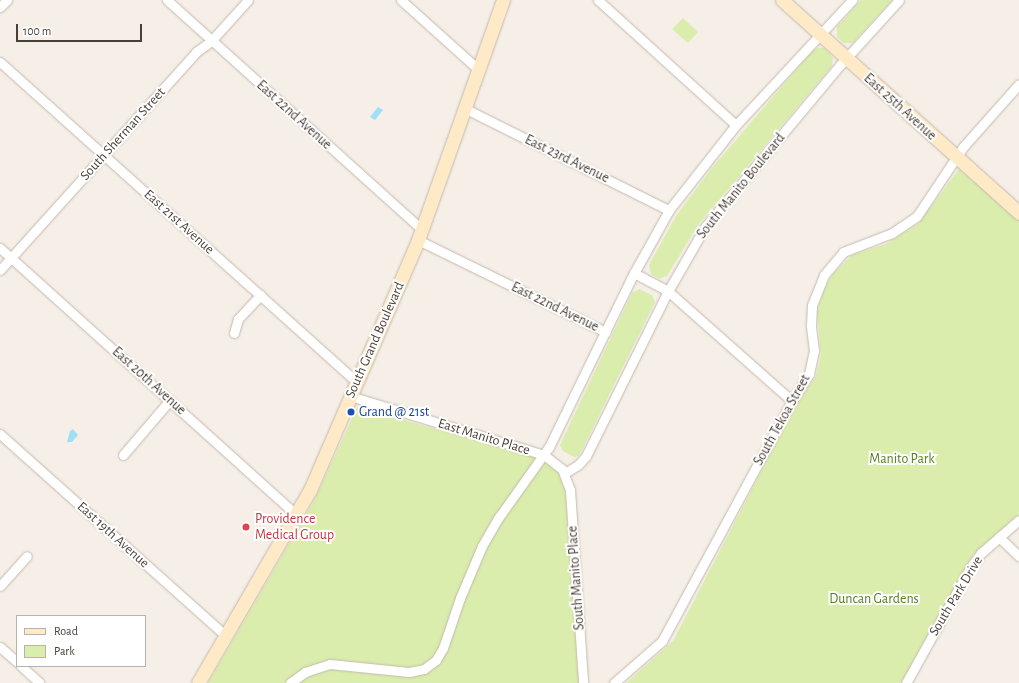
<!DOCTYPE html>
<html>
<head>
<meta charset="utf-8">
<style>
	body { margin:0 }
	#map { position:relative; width:1019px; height:683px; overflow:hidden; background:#f5efe8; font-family:"Alegreya Sans",sans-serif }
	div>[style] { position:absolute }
	.green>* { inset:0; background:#daedad }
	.water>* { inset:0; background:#a0e0f7 }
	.roads { filter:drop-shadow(0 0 1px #c5b9ad) drop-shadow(0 0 1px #c5b9ad) }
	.street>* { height:9px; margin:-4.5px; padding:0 4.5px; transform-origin:4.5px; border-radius:4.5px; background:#fff }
	.secondary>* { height:13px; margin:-6.5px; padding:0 6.5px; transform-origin:6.5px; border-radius:6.5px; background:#ffeac8 }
	.dots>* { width:11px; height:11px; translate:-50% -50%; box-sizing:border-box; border:2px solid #fff; border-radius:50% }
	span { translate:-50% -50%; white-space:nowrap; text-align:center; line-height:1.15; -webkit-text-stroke:4px #fff; paint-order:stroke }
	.street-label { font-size:14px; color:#4a3f36 }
	.transit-label { font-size:14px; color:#164399 }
	.left { translate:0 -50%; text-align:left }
	.park-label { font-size:14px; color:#558123 }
	.health-label { font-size:14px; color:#be3a42 }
	.legend { position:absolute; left:16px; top:615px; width:130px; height:52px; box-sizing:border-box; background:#fff; border:1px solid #b7b2af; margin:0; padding:5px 7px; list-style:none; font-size:12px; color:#4a3f36 }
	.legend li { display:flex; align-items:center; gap:8px; height:20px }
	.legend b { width:20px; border:1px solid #b7b2af }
	.scale { position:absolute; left:16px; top:24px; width:126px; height:18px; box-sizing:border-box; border:2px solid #4a3f36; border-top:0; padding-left:5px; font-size:12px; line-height:14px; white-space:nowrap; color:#4a3f36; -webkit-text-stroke:3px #fff; paint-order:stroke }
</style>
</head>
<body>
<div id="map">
	<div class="green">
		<i style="clip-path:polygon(861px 0,892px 0,853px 43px,844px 43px,837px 37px,837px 27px)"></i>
		<i style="clip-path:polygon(683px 18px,698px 32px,688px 43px,672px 29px)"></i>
		<i style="clip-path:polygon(818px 48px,824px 48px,829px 53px,833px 58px,832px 66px,698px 225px,667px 276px,659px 279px,651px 274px,649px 265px,676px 216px,711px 169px,813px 50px)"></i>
		<i style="clip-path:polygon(959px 169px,1019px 220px,1019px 514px,973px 555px,901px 683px,626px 683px,673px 641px,792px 412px,816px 376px,821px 355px,817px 312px,824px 289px,833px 274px,852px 255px,886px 244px,918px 224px)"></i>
		<i style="clip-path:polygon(639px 289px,652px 295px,655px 302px,579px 456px,574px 457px,563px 451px,560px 445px,632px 293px)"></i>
		<i style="clip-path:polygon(357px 407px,529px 455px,550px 462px,559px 470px,565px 487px,579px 683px,208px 683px,315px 499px)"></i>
	</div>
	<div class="water">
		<i style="clip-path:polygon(378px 107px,383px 110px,375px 120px,370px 117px)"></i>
		<i style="clip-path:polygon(73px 429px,78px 435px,72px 442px,67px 442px,70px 431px)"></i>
	</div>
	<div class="roads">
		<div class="street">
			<i style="left:167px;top:0;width:343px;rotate:42deg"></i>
			<i style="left:401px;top:0;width:103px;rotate:41.9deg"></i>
			<i style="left:598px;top:0;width:186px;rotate:42.2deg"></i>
			<i style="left:0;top:7px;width:10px;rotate:-45deg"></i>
			<i style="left:0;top:62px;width:479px;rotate:41.9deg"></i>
			<i style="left:464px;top:108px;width:229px;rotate:26.5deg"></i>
			<i style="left:418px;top:240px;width:209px;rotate:26.1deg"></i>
			<i style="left:0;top:248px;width:399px;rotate:42deg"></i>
			<i style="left:0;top:270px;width:293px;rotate:-48deg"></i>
			<i style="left:196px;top:52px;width:19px;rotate:-36deg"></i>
			<i style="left:211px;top:41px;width:55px;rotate:-47.9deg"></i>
			<i style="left:634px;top:273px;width:38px;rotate:28deg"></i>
			<i style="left:668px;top:291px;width:166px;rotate:41.6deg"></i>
			<i style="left:234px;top:333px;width:15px;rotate:-74deg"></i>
			<i style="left:238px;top:319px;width:33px;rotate:-47deg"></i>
			<i style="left:350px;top:396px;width:203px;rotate:16.9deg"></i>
			<i style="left:544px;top:455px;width:23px;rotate:38deg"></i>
			<i style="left:562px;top:469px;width:22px;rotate:69deg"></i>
			<i style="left:570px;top:490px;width:193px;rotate:86.1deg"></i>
			<i style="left:0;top:434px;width:303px;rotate:41.8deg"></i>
			<i style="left:123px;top:455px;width:72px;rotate:-49.5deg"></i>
			<i style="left:565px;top:473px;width:15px;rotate:-32deg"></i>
			<i style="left:578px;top:465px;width:12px;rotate:-48deg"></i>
			<i style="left:586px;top:456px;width:184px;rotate:-63.6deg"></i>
			<i style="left:668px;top:291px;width:74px;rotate:-60deg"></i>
			<i style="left:705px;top:227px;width:212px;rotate:-50.2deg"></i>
			<i style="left:841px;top:64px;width:86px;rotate:-47.8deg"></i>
			<i style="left:999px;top:537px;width:28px;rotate:44deg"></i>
			<i style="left:0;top:586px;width:40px;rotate:-48deg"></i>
			<i style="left:0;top:647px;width:23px;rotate:41deg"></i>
			<i style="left:21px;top:666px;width:25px;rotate:42deg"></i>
			<i style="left:290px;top:683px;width:19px;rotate:-36deg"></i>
			<i style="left:305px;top:672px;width:26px;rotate:-18deg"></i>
			<i style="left:330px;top:664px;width:79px;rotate:5.8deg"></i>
			<i style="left:409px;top:672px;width:15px;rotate:-11deg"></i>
			<i style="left:424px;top:669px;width:15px;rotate:-37deg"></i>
			<i style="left:436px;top:660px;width:14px;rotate:-60deg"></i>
			<i style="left:443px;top:648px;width:53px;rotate:-71.2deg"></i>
			<i style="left:460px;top:598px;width:56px;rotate:-67.1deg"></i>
			<i style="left:482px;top:546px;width:34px;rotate:-60deg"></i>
			<i style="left:499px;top:517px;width:86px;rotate:-54.5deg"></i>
			<i style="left:549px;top:447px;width:194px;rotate:-64deg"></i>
			<i style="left:634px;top:273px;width:72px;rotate:-60.9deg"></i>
			<i style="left:669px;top:210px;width:108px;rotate:-51.8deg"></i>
			<i style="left:736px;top:125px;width:171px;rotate:-47.1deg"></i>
			<i style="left:614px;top:683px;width:64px;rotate:-41.2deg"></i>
			<i style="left:662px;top:641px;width:273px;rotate:-61.6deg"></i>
			<i style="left:792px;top:401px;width:32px;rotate:-58deg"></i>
			<i style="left:809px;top:374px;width:24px;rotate:-78deg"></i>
			<i style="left:814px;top:351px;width:26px;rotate:-97deg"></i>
			<i style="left:811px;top:325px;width:20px;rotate:-87deg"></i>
			<i style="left:812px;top:305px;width:32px;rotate:-68deg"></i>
			<i style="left:824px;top:275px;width:30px;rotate:-50deg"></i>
			<i style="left:843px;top:252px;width:53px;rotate:-21.2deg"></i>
			<i style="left:892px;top:233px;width:30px;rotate:-34deg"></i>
			<i style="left:917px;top:216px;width:83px;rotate:-56.3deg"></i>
			<i style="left:963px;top:147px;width:84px;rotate:-48.4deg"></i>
			<i style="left:906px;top:683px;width:132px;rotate:-60.9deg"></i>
			<i style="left:970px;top:568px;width:19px;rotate:-54deg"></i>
			<i style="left:981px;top:553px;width:50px;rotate:-41deg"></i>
		</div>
		<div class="secondary">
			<i style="left:782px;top:0;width:319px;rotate:41.9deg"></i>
			<i style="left:198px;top:683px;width:223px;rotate:-59.9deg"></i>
			<i style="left:310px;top:490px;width:272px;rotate:-66.6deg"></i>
			<i style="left:418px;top:240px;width:255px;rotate:-70.5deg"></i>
		</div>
	</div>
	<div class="dots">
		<i style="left:351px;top:412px;background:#1a4fb4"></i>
		<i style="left:246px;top:527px;background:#e0444e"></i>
	</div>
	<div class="street-label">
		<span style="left:900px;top:107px;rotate:42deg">East 25th Avenue</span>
		<span style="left:294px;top:115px;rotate:42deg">East 22nd Avenue</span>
		<span style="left:123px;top:134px;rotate:-48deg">South Sherman Street</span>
		<span style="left:567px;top:159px;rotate:26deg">East 23rd Avenue</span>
		<span style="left:741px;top:186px;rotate:-51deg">South Manito Boulevard</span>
		<span style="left:179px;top:222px;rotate:42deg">East 21st Avenue</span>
		<span style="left:555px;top:307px;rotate:26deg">East 22nd Avenue</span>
		<span style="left:375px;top:340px;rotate:-66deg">South Grand Boulevard</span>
		<span style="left:149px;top:381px;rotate:42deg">East 20th Avenue</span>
		<span style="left:782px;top:420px;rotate:-61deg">South Tekoa Street</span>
		<span style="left:484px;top:437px;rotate:17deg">East Manito Place</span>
		<span style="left:113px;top:535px;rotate:42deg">East 19th Avenue</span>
		<span style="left:576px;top:578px;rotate:-94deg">South Manito Place</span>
		<span style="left:956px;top:596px;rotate:-59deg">South Park Drive</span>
	</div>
	<div class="transit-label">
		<span class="left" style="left:359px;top:412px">Grand @ 21st</span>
	</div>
	<div class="park-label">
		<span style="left:902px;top:459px">Manito Park</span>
		<span style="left:874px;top:599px">Duncan Gardens</span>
	</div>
	<div class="health-label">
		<span class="left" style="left:255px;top:527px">Providence<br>Medical Group</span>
	</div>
	<ul class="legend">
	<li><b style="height:5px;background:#ffeac8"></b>Road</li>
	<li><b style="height:11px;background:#daedad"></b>Park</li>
	</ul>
	<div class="scale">100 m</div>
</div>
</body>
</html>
